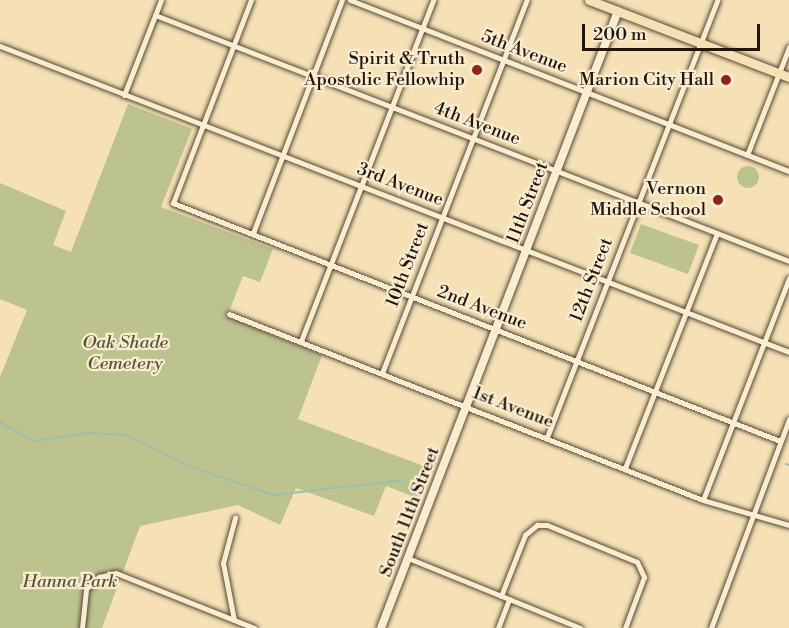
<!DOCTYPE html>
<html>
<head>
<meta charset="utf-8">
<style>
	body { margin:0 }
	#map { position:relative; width:789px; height:628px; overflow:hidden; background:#f6e1b6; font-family:"Libre Bodoni",serif }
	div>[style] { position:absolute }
	.green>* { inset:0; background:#bcc38e }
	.round { border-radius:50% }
	.stream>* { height:1.5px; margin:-0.75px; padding:0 0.75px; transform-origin:0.75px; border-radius:0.75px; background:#9dbeae }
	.roads { filter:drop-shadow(0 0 2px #564936) drop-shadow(0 0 2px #564936) }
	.street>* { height:5px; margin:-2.5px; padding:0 2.5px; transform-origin:2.5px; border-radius:2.5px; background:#f9ecd0 }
	.secondary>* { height:8px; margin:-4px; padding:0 4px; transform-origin:4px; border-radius:4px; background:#f9ecd0 }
	.primary>* { height:9px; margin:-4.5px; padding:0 4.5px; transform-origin:4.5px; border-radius:4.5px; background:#f6e1b6 }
	.dots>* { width:16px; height:16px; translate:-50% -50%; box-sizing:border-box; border:3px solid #f9ecd0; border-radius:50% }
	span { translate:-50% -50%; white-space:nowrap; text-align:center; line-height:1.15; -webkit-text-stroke:4.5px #f9ecd0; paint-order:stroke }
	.street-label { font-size:18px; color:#20160c }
	.poi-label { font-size:18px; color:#20160c }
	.right { translate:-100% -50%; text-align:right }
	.park-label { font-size:18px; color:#57533a; font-style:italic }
	.scale { position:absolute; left:582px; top:24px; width:178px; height:27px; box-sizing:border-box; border:3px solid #20160c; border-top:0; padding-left:8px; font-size:18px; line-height:21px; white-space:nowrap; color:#20160c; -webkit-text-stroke:4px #f9ecd0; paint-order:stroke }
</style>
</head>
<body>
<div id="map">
	<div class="green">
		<i style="clip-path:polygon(128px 104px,192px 129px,161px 207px,273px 249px,260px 282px,243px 276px,227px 317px,322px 355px,298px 419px,429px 468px,420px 499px,386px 486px,374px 516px,296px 488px,280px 525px,238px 505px,140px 526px,102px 628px,0 628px,0 377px,27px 310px,0 299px,0 183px,66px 211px,53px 245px,71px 252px)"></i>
		<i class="round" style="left:737px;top:166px;width:22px;height:22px"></i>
		<i style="clip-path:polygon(641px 224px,699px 245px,688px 274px,630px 253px)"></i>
	</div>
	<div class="stream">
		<i style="left:0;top:422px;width:39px;rotate:29deg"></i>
		<i style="left:34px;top:441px;width:56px;rotate:-8.3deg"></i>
		<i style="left:89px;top:433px;width:38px;rotate:3deg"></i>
		<i style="left:127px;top:435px;width:75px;rotate:26.2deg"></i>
		<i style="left:194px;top:468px;width:84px;rotate:18.6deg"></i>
		<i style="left:274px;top:495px;width:130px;rotate:-6.6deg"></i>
		<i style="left:786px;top:464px;width:3px;rotate:18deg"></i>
	</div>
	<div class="roads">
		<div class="street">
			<i style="left:251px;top:0;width:217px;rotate:111deg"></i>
			<i style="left:173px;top:203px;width:652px;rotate:21.41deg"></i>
			<i style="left:350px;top:0;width:471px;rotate:21.3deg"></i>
			<i style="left:155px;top:15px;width:680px;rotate:21.21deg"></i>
			<i style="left:0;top:46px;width:846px;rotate:21.2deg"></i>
			<i style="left:124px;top:95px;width:102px;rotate:-68.7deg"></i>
			<i style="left:747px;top:155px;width:116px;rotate:-68.7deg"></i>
			<i style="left:253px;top:233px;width:249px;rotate:-69.1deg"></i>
			<i style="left:229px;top:314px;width:509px;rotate:21.43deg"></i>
			<i style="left:703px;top:500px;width:90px;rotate:16.2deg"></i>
			<i style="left:301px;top:341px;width:366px;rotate:-68.8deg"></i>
			<i style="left:382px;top:373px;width:400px;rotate:-68.8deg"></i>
			<i style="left:547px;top:437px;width:469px;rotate:-68.7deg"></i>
			<i style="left:625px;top:468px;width:252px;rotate:-68.6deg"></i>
			<i style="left:703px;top:500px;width:238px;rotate:-68.8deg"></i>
			<i style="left:408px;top:558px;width:186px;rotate:22.1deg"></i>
			<i style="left:501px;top:596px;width:66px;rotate:-68.5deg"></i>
			<i style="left:525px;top:535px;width:16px;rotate:-40deg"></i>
			<i style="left:537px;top:525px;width:10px"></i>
			<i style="left:547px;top:525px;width:97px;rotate:22.3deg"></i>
			<i style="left:637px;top:562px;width:17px;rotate:65deg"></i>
			<i style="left:644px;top:577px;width:54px;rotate:110.4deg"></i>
			<i style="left:234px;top:620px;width:58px;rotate:-100.9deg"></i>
			<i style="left:223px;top:563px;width:47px;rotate:-75.1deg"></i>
			<i style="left:82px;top:628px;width:39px;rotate:-84deg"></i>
			<i style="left:86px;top:589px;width:18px;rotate:-43deg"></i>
			<i style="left:99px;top:577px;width:17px;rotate:-13deg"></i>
			<i style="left:116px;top:573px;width:149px;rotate:21.7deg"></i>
			<i style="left:498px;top:628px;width:31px;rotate:-69deg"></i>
			<i style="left:711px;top:628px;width:223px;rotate:-69.5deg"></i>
		</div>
		<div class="secondary">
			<i style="left:381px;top:628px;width:661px;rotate:-68.99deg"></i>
		</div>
		<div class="primary">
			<i style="left:589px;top:0;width:214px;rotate:21.1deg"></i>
		</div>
	</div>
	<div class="dots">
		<i style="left:477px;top:70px;background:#8f2418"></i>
		<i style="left:726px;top:80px;background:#8f2418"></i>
		<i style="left:718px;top:200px;background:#8f2418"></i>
	</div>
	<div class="street-label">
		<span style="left:524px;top:52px;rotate:21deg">5th Avenue</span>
		<span style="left:477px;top:124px;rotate:21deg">4th Avenue</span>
		<span style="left:400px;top:185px;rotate:21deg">3rd Avenue</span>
		<span style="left:528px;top:203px;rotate:-69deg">11th Street</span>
		<span style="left:408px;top:265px;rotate:-69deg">10th Street</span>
		<span style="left:592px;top:280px;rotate:-69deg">12th Street</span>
		<span style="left:482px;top:308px;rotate:21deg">2nd Avenue</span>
		<span style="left:513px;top:408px;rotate:21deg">1st Avenue</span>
		<span style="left:410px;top:512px;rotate:-69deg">South 11th Street</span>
	</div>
	<div class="poi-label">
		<span class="right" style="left:465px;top:70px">Spirit &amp; Truth<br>Apostolic Fellowhip</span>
		<span class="right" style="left:714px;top:80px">Marion City Hall</span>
		<span class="right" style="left:706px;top:200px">Vernon<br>Middle School</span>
	</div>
	<div class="park-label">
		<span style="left:125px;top:354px">Oak Shade<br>Cemetery</span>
		<span style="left:70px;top:582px">Hanna Park</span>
	</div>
	<div class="scale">200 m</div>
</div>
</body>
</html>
